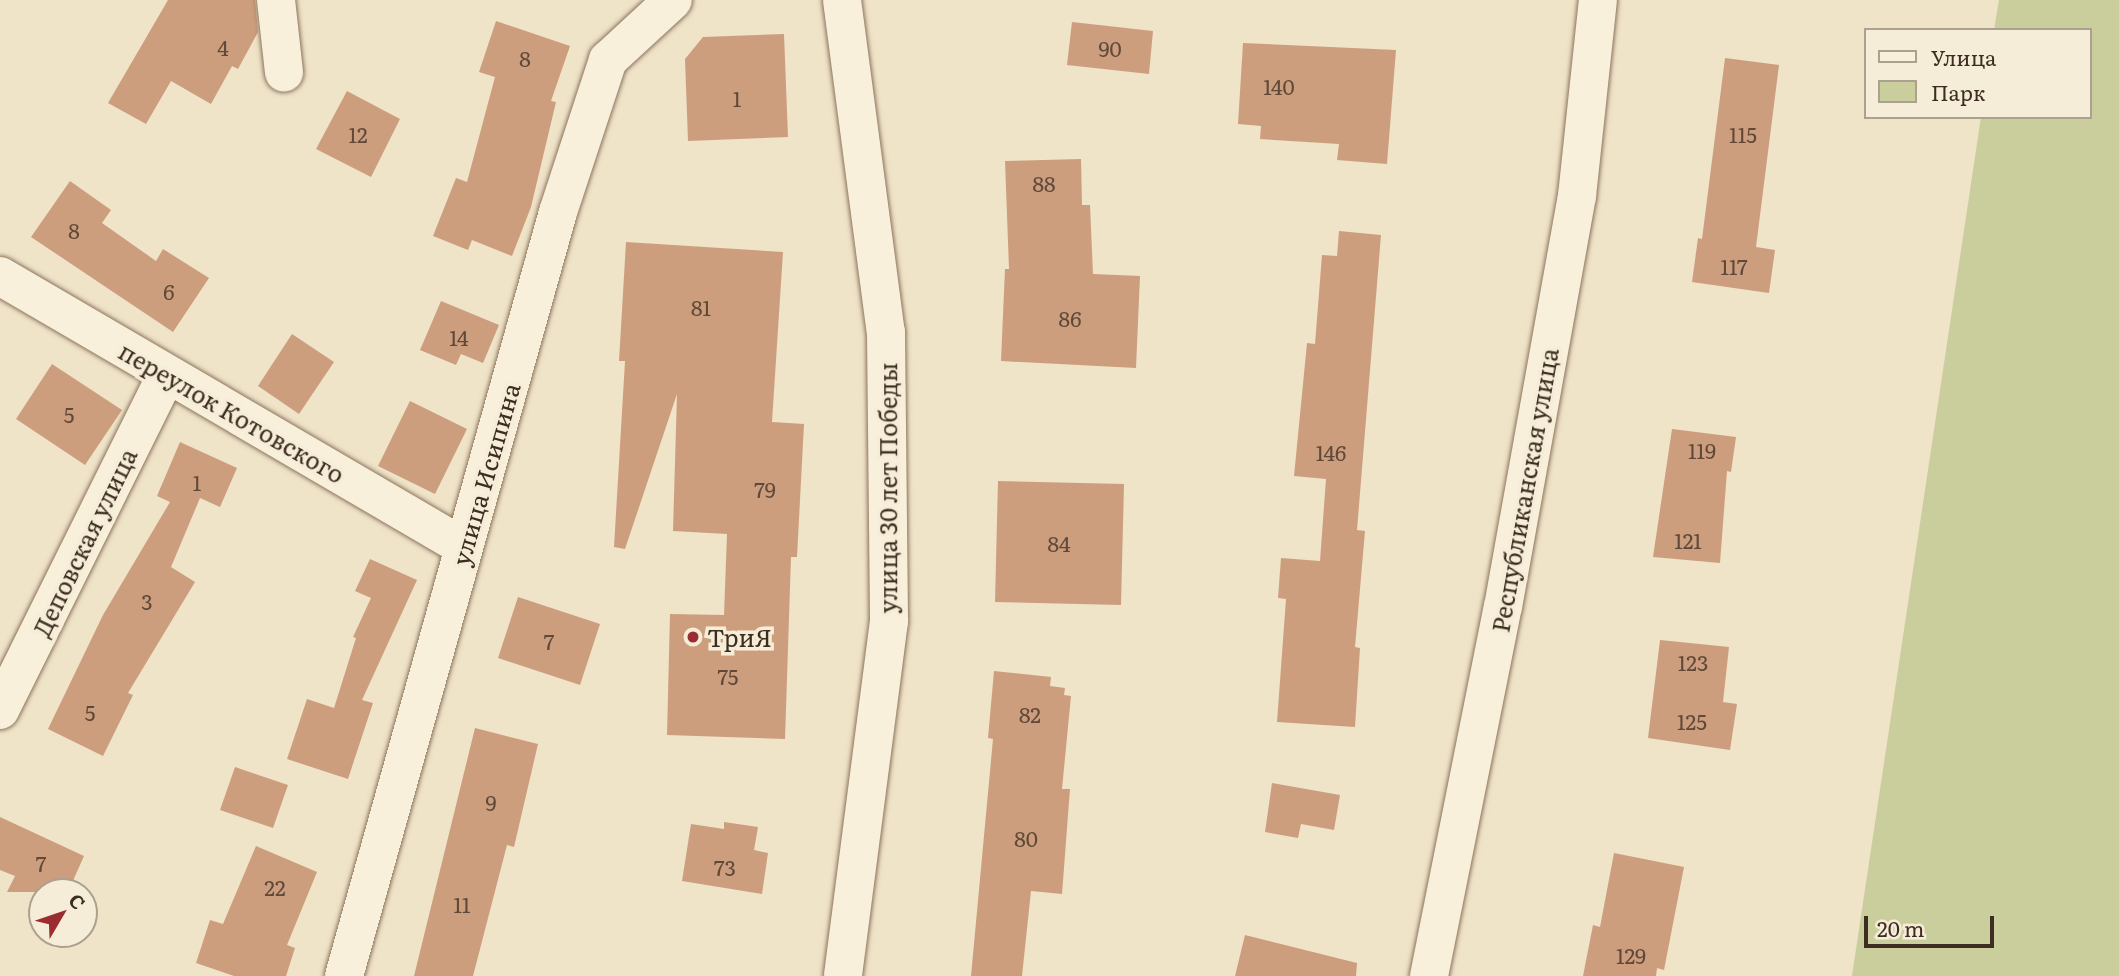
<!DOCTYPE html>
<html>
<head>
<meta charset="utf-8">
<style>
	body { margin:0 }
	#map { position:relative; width:2119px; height:976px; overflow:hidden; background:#efe3c8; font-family:Literata,serif }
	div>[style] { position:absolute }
	.green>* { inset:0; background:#c9ce9c }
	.building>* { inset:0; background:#cd9e7e }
	.roads { filter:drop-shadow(0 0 2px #8c755d) drop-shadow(0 0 2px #8c755d) }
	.minor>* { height:38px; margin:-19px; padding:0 19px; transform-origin:19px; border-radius:19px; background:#f9f0dc }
	.tertiary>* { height:38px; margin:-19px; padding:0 19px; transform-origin:19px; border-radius:19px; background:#f9f0dc }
	.secondary>* { height:38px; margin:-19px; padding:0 19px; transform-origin:19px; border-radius:19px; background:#f9f0dc }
	.dots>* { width:19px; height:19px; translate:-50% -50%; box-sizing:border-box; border:4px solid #f6edd8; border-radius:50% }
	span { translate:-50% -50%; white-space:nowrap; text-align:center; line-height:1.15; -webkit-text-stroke:7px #f6edd8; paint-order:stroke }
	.number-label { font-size:21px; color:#604938 }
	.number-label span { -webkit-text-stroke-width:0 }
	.street-label { font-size:24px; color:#3c2d20 }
	.poi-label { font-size:24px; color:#3c2d20 }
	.left { translate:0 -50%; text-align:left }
	.legend { position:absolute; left:1864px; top:28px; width:228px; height:91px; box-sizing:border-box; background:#f6edd8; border:2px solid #aca08e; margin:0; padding:9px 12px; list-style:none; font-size:21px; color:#3c2d20 }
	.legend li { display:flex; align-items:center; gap:14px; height:35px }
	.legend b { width:35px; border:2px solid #aca08e }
	.north { position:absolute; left:28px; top:878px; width:70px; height:70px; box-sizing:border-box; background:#f6edd8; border:2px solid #aca08e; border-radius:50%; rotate:51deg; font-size:19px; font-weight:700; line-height:28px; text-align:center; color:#3c2d20 }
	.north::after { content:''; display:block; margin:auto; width:24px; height:32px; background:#9b2c2f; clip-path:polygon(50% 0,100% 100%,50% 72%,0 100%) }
	.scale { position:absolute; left:1864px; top:916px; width:130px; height:32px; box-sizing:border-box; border:4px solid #3c2d20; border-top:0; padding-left:9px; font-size:21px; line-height:24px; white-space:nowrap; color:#3c2d20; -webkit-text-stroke:5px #f6edd8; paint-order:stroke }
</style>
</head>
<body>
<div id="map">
	<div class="green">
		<i style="clip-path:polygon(1999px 0,2119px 0,2119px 976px,1852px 976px,1981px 117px,2089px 117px,2089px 30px,1994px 30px)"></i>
	</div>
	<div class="building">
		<i style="clip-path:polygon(168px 0,255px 0,258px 32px,238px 69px,232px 66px,211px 104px,171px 81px,146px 124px,108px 103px)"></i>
		<i style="clip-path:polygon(496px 21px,570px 46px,551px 101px,556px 102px,531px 207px,512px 256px,472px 240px,468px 250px,433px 236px,456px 178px,467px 182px,495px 77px,479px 72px)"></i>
		<i style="clip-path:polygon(1072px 22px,1153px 31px,1149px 74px,1067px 65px)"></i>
		<i style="clip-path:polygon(784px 34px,788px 137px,688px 141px,685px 59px,703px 37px)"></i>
		<i style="clip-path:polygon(1243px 43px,1396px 50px,1387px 164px,1337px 160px,1339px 144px,1260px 139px,1261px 126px,1238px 124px)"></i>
		<i style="clip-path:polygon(1725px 58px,1779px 65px,1756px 247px,1775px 250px,1769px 293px,1692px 282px,1698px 238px,1702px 239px)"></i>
		<i style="clip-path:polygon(347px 91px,400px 119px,371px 177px,316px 149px)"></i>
		<i style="clip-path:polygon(1081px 159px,1082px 205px,1090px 205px,1093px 274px,1140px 276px,1136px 368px,1001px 361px,1005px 269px,1009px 269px,1005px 161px)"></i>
		<i style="clip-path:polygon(70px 181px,111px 210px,102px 223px,156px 261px,163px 249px,209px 278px,173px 332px,31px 237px)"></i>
		<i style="clip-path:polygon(1339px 231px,1381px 235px,1357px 530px,1365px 531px,1355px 647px,1360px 648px,1355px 727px,1277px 722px,1286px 599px,1278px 598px,1281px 558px,1320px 561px,1326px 479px,1294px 476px,1307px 343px,1315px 344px,1322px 255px,1337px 256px)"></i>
		<i style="clip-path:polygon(626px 242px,783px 252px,772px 422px,804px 424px,797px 557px,791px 557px,785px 739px,667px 735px,670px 614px,724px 615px,727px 534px,673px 531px,677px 394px,625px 549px,614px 547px,625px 361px,619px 361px)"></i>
		<i style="clip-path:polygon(441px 301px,499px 325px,483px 363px,461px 354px,456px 365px,420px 350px)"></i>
		<i style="clip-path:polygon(292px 334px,334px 362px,299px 414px,258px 386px)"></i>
		<i style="clip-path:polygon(52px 364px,122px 410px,85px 465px,16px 419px)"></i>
		<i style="clip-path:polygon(410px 401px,467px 429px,435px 494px,378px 466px)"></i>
		<i style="clip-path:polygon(1672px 429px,1736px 437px,1731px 472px,1727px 471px,1720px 563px,1653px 557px)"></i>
		<i style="clip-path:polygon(180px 442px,237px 468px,220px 507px,200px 498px,171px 567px,195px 582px,128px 693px,133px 695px,103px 756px,48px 729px,103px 615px,170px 502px,157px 496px)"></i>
		<i style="clip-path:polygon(998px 481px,1124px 484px,1121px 605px,995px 602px)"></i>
		<i style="clip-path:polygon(370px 559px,417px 580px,362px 700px,373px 703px,348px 779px,287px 759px,307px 699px,334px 708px,356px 638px,353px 637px,371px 598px,355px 591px)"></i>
		<i style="clip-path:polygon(518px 597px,600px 624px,580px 685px,498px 658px)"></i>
		<i style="clip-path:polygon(1660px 640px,1729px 647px,1723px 702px,1737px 704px,1730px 750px,1648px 738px)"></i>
		<i style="clip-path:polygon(994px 671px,1051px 677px,1050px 686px,1065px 688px,1064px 695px,1071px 696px,1062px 789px,1070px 789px,1062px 894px,1031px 891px,1022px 976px,971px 976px,993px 739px,988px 738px)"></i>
		<i style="clip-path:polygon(475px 728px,538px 744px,514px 847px,507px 845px,473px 976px,414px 976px)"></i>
		<i style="clip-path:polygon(235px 767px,288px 785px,273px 828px,220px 810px)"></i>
		<i style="clip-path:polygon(1272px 783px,1340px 795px,1334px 830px,1301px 824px,1298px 838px,1265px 832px)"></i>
		<i style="clip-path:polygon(0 817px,84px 856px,68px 892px,7px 892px,15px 876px,0 870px)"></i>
		<i style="clip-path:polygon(724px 822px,758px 827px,754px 850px,768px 853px,762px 894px,682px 881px,691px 824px,724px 829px)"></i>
		<i style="clip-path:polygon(256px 846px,317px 872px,287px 945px,295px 948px,286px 976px,234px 976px,196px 963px,210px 920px,223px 924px)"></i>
		<i style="clip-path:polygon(1614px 853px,1684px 867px,1664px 970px,1657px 968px,1656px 976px,1583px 976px,1593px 925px,1600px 927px)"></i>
		<i style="clip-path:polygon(1245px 935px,1357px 963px,1356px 976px,1235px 976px)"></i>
	</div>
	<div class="roads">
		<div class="minor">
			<i style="left:276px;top:0;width:73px;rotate:83.7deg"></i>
			<i style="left:0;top:276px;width:537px;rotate:30.29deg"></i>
			<i style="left:0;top:710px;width:375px;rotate:-63.6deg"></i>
			<i style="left:344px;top:976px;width:793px;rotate:-74.35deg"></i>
			<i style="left:558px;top:212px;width:160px;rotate:-71.8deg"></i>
			<i style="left:608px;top:60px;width:88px;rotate:-42.7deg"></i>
		</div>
		<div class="tertiary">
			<i style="left:1429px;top:976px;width:376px;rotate:-78.7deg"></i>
			<i style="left:1503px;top:607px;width:418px;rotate:-79.8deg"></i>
			<i style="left:1577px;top:196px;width:197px;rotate:-83.9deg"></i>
		</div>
		<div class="secondary">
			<i style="left:842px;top:0;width:335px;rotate:82.5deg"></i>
			<i style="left:886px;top:332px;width:289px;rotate:89.4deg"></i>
			<i style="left:889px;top:621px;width:358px;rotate:97.4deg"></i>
		</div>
	</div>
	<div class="dots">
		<i style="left:693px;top:637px;background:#9b2c2f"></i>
	</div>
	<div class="number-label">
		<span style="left:223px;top:47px">4</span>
		<span style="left:1110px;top:48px">90</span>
		<span style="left:525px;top:58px">8</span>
		<span style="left:1279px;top:86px">140</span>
		<span style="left:737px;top:98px">1</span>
		<span style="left:358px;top:134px">12</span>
		<span style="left:1743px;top:134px">115</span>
		<span style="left:1044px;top:183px">88</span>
		<span style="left:74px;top:230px">8</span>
		<span style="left:1734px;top:266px">117</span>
		<span style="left:169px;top:291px">6</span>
		<span style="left:701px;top:307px">81</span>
		<span style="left:1070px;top:318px">86</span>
		<span style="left:459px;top:337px">14</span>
		<span style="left:69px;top:414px">5</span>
		<span style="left:1702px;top:450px">119</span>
		<span style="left:1331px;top:452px">146</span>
		<span style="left:197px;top:482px">1</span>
		<span style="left:765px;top:489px">79</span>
		<span style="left:1688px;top:540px">121</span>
		<span style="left:1059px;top:543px">84</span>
		<span style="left:147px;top:601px">3</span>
		<span style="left:549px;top:641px">7</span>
		<span style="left:1693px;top:662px">123</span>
		<span style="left:728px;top:676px">75</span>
		<span style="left:90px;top:712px">5</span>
		<span style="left:1030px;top:714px">82</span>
		<span style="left:1692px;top:721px">125</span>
		<span style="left:491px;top:802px">9</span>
		<span style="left:1026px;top:838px">80</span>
		<span style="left:41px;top:863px">7</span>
		<span style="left:725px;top:867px">73</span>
		<span style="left:275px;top:887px">22</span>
		<span style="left:462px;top:904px">11</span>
		<span style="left:1631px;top:955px">129</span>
	</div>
	<div class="street-label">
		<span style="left:232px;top:412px;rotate:30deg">переулок Котовского</span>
		<span style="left:485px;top:474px;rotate:-74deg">улица Исипина</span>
		<span style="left:887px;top:488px;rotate:-90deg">улица 30 лет Победы</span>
		<span style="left:1524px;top:490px;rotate:-80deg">Республиканская улица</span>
		<span style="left:84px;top:542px;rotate:-64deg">Деповская улица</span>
	</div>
	<div class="poi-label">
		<span class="left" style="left:707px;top:637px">ТриЯ</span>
	</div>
	<ul class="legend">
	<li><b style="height:9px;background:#f9f0dc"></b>Улица</li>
	<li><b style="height:19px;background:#c9ce9c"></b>Парк</li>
	</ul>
	<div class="north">С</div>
	<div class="scale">20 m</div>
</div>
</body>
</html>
